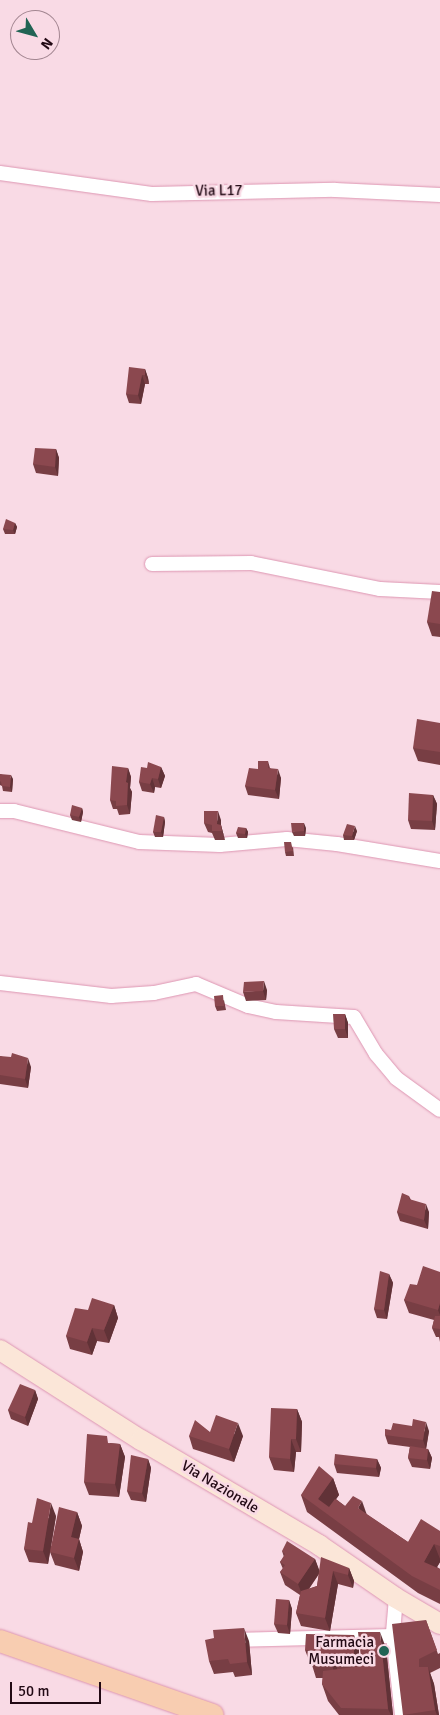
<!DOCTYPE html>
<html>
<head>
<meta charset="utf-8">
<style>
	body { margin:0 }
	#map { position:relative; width:440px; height:1715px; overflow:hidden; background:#f9dae5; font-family:Signika,sans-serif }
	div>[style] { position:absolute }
	.roads { filter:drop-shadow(0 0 1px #dd96b2) drop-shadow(0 0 1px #dd96b2) }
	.street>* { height:14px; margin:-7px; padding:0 7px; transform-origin:7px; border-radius:7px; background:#fff }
	.secondary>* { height:20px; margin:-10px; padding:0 10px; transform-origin:10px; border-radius:10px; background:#fbe6d8 }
	.primary>* { height:22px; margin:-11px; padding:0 11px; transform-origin:11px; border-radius:11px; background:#f8cdb1 }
	.wall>* { inset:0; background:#783e44 }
	.shaded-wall>* { inset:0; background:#613237 }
	.building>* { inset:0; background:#8b484f }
	.dots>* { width:14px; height:14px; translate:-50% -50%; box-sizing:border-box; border:2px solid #f9dae5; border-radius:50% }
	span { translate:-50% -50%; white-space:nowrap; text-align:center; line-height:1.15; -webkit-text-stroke:5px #f9dae5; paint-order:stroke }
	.street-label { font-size:15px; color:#220914 }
	.poi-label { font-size:15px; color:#220914 }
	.right { translate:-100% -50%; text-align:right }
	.north { position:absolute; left:10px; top:10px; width:50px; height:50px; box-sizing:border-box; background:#f9dae5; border:1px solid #a38691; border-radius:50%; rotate:127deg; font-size:14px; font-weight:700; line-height:20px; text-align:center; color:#220914 }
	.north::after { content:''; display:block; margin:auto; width:18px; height:22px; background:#216454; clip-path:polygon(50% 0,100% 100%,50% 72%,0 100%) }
	.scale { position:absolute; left:10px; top:1682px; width:91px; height:22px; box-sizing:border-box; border:2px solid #220914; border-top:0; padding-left:6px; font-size:15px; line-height:18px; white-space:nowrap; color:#220914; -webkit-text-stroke:4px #f9dae5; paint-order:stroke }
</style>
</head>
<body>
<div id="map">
	<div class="roads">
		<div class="street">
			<i style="left:0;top:173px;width:153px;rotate:7.9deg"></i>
			<i style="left:152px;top:194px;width:183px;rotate:-1.3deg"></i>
			<i style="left:335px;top:190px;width:105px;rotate:2.7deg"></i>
			<i style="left:152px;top:564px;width:99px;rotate:-0.6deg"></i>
			<i style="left:251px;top:563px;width:132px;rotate:11.4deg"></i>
			<i style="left:380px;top:589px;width:60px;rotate:2.9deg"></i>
			<i style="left:0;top:811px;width:14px"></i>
			<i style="left:14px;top:811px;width:129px;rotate:13.9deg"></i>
			<i style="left:139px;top:842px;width:81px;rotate:2.1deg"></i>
			<i style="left:220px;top:845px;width:67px;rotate:-5.1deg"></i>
			<i style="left:287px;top:839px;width:50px;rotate:5.7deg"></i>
			<i style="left:337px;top:844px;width:104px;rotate:9.4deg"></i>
			<i style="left:0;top:983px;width:112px;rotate:6.7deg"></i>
			<i style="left:111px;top:996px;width:43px;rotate:-4deg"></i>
			<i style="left:154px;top:993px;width:43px;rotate:-12.1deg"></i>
			<i style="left:196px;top:984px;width:56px;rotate:22.9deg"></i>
			<i style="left:248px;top:1006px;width:29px;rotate:12deg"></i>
			<i style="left:276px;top:1012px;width:78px;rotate:3.7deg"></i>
			<i style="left:354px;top:1017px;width:43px;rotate:59.3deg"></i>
			<i style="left:376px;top:1054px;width:31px;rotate:50deg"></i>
			<i style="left:396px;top:1078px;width:54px;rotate:36deg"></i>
			<i style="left:396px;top:1598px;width:38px;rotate:95deg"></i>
			<i style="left:393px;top:1636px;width:80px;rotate:83.5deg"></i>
			<i style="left:232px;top:1640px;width:161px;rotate:-1.4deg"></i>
			<i style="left:393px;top:1636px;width:19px;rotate:-12deg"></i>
		</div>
		<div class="secondary">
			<i style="left:0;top:1350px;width:167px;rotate:32.6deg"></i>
			<i style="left:141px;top:1440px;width:207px;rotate:30.5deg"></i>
			<i style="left:319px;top:1545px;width:93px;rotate:34.5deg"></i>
			<i style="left:396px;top:1598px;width:51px;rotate:30.6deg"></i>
		</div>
		<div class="primary">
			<i style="left:0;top:1641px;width:225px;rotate:19.2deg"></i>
		</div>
	</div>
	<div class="wall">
		<i style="clip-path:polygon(145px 369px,148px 378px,149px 384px,145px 384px,141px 404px,129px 403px,126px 394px)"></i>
		<i style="clip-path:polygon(56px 449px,59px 458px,58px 476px,36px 473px,33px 464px)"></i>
		<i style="clip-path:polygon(15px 523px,17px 527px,15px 534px,5px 534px,3px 529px)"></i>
		<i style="clip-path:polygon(440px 592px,440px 637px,432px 636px,427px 622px)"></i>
		<i style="clip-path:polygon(440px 723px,440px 765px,418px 761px,413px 748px)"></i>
		<i style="clip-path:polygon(268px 761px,270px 768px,281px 778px,279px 799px,248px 795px,245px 786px,258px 769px)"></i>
		<i style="clip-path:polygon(161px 767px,165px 776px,161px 788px,155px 787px,154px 793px,142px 791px,139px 782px,147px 768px)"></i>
		<i style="clip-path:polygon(128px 768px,131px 777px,130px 788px,132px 792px,130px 814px,119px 815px,117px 809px,113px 809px,110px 800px)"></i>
		<i style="clip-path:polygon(0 774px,13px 779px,12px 792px,3px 791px,2px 786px,0 785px)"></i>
		<i style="clip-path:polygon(433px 795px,437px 804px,435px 830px,411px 829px,408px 820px)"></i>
		<i style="clip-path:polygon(82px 808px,83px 812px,81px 822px,72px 820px,70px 815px)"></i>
		<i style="clip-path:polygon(164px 817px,165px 822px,163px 837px,155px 837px,153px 832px)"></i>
		<i style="clip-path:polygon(221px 820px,221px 825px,225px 840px,215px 840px,212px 833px,208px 832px,204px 823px)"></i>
		<i style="clip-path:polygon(246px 828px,248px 832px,247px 838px,238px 838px,236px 833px)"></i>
		<i style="clip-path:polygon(306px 828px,305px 836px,294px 836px,292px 832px)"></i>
		<i style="clip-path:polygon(357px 831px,354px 840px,344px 840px,343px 835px)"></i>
		<i style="clip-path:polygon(293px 847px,294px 856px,286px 856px,285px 852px)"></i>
		<i style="clip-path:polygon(267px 990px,266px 1000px,246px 1001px,243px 992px)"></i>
		<i style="clip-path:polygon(224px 1000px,226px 1010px,217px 1011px,215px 1006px)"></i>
		<i style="clip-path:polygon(345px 1014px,348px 1023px,348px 1038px,338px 1038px,334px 1029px)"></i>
		<i style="clip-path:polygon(0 1056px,31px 1067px,28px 1088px,0 1084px)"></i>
		<i style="clip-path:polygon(409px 1196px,411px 1200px,429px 1212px,428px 1229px,400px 1221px,397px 1212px)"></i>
		<i style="clip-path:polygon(440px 1272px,440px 1342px,439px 1337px,436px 1337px,432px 1328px,434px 1320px,409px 1313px,404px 1300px,417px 1285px)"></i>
		<i style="clip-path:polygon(389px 1274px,393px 1283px,387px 1319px,377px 1318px,374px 1309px)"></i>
		<i style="clip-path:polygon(114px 1305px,118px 1318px,109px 1343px,97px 1341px,92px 1355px,70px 1349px,66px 1336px,88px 1310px)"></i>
		<i style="clip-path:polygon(35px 1390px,38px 1399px,28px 1426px,11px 1419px,8px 1410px)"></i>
		<i style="clip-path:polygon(297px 1409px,302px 1422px,301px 1452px,296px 1452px,294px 1472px,274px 1470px,269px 1457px)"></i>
		<i style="clip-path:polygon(429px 1431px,426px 1449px,428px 1449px,432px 1458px,430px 1469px,412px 1467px,408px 1458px,410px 1447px,388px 1444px,385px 1435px)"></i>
		<i style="clip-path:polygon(210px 1432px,243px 1436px,234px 1462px,193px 1449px,189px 1436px)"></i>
		<i style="clip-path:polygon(110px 1443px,120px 1444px,125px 1457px,119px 1497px,89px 1495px,84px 1482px)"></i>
		<i style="clip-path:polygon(148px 1459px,151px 1468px,146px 1502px,131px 1500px,127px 1491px)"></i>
		<i style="clip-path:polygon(377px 1459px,381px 1468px,379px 1477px,337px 1473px,334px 1464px)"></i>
		<i style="clip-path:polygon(333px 1478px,339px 1495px,336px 1499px,345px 1506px,366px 1514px,408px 1542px,440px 1531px,440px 1562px,437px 1567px,440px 1569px,440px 1604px,418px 1593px,307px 1512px,301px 1495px)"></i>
		<i style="clip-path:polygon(77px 1512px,82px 1526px,79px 1539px,83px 1552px,79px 1571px,55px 1565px,50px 1552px,48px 1564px,29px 1562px,24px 1549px,32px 1523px,56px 1516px,51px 1547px)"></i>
		<i style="clip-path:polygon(evenodd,282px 1551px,315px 1559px,319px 1571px,349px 1568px,354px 1581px,353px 1588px,338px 1584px,330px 1631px,301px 1626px,296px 1613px,300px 1595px,285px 1585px,280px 1572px,283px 1569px,280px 1562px,284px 1557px,282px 1551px,319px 1574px,317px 1586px,309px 1589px,319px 1574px)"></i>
		<i style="clip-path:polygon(289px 1600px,292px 1609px,290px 1634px,278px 1633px,274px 1624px)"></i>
		<i style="clip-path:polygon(426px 1620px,438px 1654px,440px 1653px,440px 1668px,430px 1673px,434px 1684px,439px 1715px,403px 1715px)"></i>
		<i style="clip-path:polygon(249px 1641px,252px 1675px,235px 1677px,233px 1672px,214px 1674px,209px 1661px)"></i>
		<i style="clip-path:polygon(359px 1648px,359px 1666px,362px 1666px,386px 1648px,393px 1715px,339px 1715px,328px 1701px,322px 1684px,323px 1678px,316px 1678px,312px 1665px,312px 1663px,310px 1663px,305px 1650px)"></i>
	</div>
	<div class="shaded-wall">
		<i style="clip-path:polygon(145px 369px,148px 378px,149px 384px,145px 375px)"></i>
		<i style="clip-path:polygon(142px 375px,145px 384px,141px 404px,138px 395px)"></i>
		<i style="clip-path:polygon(56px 449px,59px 458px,58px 476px,55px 467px)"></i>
		<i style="clip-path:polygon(15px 523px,17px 527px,15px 534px,13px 530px)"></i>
		<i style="clip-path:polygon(161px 767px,165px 776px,161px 788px,158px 779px)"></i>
		<i style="clip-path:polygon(128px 768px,131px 777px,130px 788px,132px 792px,130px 814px,127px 805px,126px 782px)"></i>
		<i style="clip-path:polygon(278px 769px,281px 778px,279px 799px,275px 790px)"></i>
		<i style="clip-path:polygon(11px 775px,13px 779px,12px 792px,10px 787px)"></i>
		<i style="clip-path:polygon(152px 778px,155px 787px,154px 793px,150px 784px)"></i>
		<i style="clip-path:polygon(433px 795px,437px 804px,435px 830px,432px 821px)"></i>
		<i style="clip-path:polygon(82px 808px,83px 812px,81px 822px,79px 817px)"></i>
		<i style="clip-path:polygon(218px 811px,221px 820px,221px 825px,225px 840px,222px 831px,217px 824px)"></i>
		<i style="clip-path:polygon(164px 817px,165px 822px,163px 837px,161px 832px)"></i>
		<i style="clip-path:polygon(304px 823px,306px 828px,305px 836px,304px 831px)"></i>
		<i style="clip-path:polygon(355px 826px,357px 831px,354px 840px,352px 836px)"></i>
		<i style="clip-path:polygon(246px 828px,248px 832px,247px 838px,245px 834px)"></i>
		<i style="clip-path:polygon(264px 981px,267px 990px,266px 1000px,263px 991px)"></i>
		<i style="clip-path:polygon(345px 1014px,348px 1023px,348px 1038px,345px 1029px)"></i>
		<i style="clip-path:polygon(28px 1058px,31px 1067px,28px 1088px,25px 1079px)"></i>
		<i style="clip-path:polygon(426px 1204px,429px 1212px,428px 1229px,424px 1220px)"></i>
		<i style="clip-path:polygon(389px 1274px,393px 1283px,387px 1319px,384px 1310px)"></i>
		<i style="clip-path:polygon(440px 1303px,440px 1315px,438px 1310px)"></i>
		<i style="clip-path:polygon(114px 1305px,118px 1318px,109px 1343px,104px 1330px)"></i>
		<i style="clip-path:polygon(92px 1328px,97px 1341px,92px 1355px,87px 1342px)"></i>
		<i style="clip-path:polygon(35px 1390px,38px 1399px,28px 1426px,25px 1417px)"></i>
		<i style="clip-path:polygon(297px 1409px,302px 1422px,301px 1452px,296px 1439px)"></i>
		<i style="clip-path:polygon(426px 1422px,429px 1431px,426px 1449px,423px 1440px)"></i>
		<i style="clip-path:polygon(238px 1423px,243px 1436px,234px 1462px,229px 1449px)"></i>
		<i style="clip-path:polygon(291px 1439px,296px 1452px,294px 1472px,290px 1459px)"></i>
		<i style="clip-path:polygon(120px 1444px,125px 1457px,119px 1497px,115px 1484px)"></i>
		<i style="clip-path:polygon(428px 1449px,432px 1458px,430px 1469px,427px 1460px)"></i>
		<i style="clip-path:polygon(148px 1459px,151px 1468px,146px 1502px,142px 1493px)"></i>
		<i style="clip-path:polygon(377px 1459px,381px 1468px,379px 1477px,376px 1468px)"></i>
		<i style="clip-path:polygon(333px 1478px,339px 1495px,326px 1513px,318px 1499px)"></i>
		<i style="clip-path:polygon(362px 1501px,368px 1518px,358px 1508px)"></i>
		<i style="clip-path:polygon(51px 1503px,56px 1516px,48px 1564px,43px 1551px)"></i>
		<i style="clip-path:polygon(77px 1512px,82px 1526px,79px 1539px,83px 1552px,79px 1571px,74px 1558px,71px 1537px)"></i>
		<i style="clip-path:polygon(434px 1544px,440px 1559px,440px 1562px,430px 1579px,424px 1562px)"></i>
		<i style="clip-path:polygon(315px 1559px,320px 1572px,303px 1597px,298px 1584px)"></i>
		<i style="clip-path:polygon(349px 1568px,354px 1581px,353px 1588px,348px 1575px)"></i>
		<i style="clip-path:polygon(333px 1571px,338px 1584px,330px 1631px,325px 1618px)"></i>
		<i style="clip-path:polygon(289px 1600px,292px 1609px,290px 1634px,287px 1625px)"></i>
		<i style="clip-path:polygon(244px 1628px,249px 1641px,252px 1675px,247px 1662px)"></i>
		<i style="clip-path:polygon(380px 1632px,386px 1648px,393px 1715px,391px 1715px,388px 1709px)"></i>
		<i style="clip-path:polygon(354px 1635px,359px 1648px,359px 1667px,354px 1654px)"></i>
		<i style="clip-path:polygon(332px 1655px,337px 1668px,336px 1678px,332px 1665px)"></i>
		<i style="clip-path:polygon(428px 1667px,434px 1684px,439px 1715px,437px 1715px,435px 1710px)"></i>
	</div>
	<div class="building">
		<i style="clip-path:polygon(129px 367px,145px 369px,145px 375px,142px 375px,138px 395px,126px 394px)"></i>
		<i style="clip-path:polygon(35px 448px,56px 449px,55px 467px,33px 464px)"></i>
		<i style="clip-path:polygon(6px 519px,15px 523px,13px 530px,3px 529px)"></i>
		<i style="clip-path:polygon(432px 591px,440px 592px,440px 624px,427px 622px)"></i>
		<i style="clip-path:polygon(417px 719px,440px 723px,440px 752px,413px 748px)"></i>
		<i style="clip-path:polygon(258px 761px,268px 761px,268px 768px,278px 769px,275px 790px,245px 786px,249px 768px,258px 769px)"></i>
		<i style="clip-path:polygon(148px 762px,161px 767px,158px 779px,152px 778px,150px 784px,139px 782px,141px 767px,147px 768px)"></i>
		<i style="clip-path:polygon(112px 766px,128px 768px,126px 782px,128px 783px,127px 805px,116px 806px,116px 801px,110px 800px)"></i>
		<i style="clip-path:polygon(0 774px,11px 775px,10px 787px,2px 786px,1px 782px,0 781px)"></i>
		<i style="clip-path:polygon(409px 793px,433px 795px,432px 821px,408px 820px)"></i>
		<i style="clip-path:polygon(72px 805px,82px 808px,79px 817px,70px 815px)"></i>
		<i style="clip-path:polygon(204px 811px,218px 811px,217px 824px,221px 825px,222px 831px,212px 831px,212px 825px,204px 823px)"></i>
		<i style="clip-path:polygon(156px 815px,164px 817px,161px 832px,153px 832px)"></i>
		<i style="clip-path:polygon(291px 823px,304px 823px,304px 831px,292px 832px)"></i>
		<i style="clip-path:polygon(347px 824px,355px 826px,352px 836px,343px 835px)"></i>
		<i style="clip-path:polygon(238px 827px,246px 828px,245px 834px,236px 833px)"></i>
		<i style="clip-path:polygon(284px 842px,291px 842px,293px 851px,285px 852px)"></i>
		<i style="clip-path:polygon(264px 981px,263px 991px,243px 992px,244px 982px)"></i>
		<i style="clip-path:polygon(223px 995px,224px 1006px,215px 1006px,214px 996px)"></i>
		<i style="clip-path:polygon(333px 1014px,345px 1014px,345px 1029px,334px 1029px)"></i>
		<i style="clip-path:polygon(12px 1053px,28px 1058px,25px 1079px,0 1075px,0 1056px,11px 1057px)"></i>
		<i style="clip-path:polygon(402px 1193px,409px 1196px,409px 1199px,426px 1204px,424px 1220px,397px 1212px)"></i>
		<i style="clip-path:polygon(423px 1266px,440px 1272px,440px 1303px,438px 1310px,404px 1300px,410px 1284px,417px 1285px)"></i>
		<i style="clip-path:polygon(380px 1271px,389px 1274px,384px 1310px,374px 1309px)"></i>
		<i style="clip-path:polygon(92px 1298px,114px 1305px,104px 1330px,92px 1328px,87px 1342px,66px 1336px,75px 1308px,88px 1310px)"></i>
		<i style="clip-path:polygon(435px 1316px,440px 1316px,440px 1329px,432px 1328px)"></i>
		<i style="clip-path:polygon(20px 1384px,35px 1390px,25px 1417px,8px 1410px)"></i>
		<i style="clip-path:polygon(271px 1408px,297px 1409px,296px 1439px,291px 1439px,290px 1459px,269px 1457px)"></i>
		<i style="clip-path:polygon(216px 1415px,238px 1423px,229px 1449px,189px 1436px,195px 1420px,210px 1432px)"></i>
		<i style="clip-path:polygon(413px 1419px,426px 1422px,423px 1440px,385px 1435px,385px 1429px,391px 1430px,393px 1423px,412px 1426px)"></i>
		<i style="clip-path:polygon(87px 1434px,107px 1436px,108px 1443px,120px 1444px,115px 1484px,84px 1482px)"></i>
		<i style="clip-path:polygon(410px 1446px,428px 1449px,427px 1460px,408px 1458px)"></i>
		<i style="clip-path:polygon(335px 1454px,377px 1459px,376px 1468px,334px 1464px)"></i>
		<i style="clip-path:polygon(131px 1455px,148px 1459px,142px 1493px,127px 1491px)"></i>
		<i style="clip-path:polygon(319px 1466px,333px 1478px,318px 1499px,329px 1507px,335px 1499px,345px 1506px,353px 1496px,362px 1501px,358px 1508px,408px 1542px,421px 1519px,440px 1531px,440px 1546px,434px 1544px,424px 1562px,440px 1569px,440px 1590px,412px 1576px,301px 1495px)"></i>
		<i style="clip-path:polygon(37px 1498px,51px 1503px,43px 1551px,24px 1549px,28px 1522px,32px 1523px)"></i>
		<i style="clip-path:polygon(59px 1507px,77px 1512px,71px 1537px,79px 1539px,74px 1558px,50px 1552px)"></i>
		<i style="clip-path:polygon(287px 1541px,315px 1559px,298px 1584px,280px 1572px,285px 1565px,280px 1562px,285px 1554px,282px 1551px)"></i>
		<i style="clip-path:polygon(321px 1557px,349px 1568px,348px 1575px,333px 1571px,325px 1618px,296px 1613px,301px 1591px,317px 1586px)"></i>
		<i style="clip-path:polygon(276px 1599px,289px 1600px,287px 1625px,274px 1624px)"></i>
		<i style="clip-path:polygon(426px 1620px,437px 1650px,419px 1659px,419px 1667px,428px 1667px,435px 1710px,403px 1715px,392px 1624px)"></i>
		<i style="clip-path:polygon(244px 1628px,247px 1662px,230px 1664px,228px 1659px,209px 1661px,205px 1640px,214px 1638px,213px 1630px)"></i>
		<i style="clip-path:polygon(358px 1632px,380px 1632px,388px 1709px,341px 1708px,322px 1684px,323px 1671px,362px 1666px)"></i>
		<i style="clip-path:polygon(306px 1634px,354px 1635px,354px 1654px,332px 1655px,332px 1665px,312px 1665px,312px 1650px,305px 1650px)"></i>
	</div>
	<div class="dots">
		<i style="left:384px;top:1651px;background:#216454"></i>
	</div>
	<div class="street-label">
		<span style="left:219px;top:191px;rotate:-1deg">Via L17</span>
		<span style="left:220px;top:1487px;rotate:31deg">Via Nazionale</span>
	</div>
	<div class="poi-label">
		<span class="right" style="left:374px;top:1651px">Farmacia<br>Musumeci</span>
	</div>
	<div class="north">N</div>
	<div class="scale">50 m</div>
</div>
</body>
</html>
